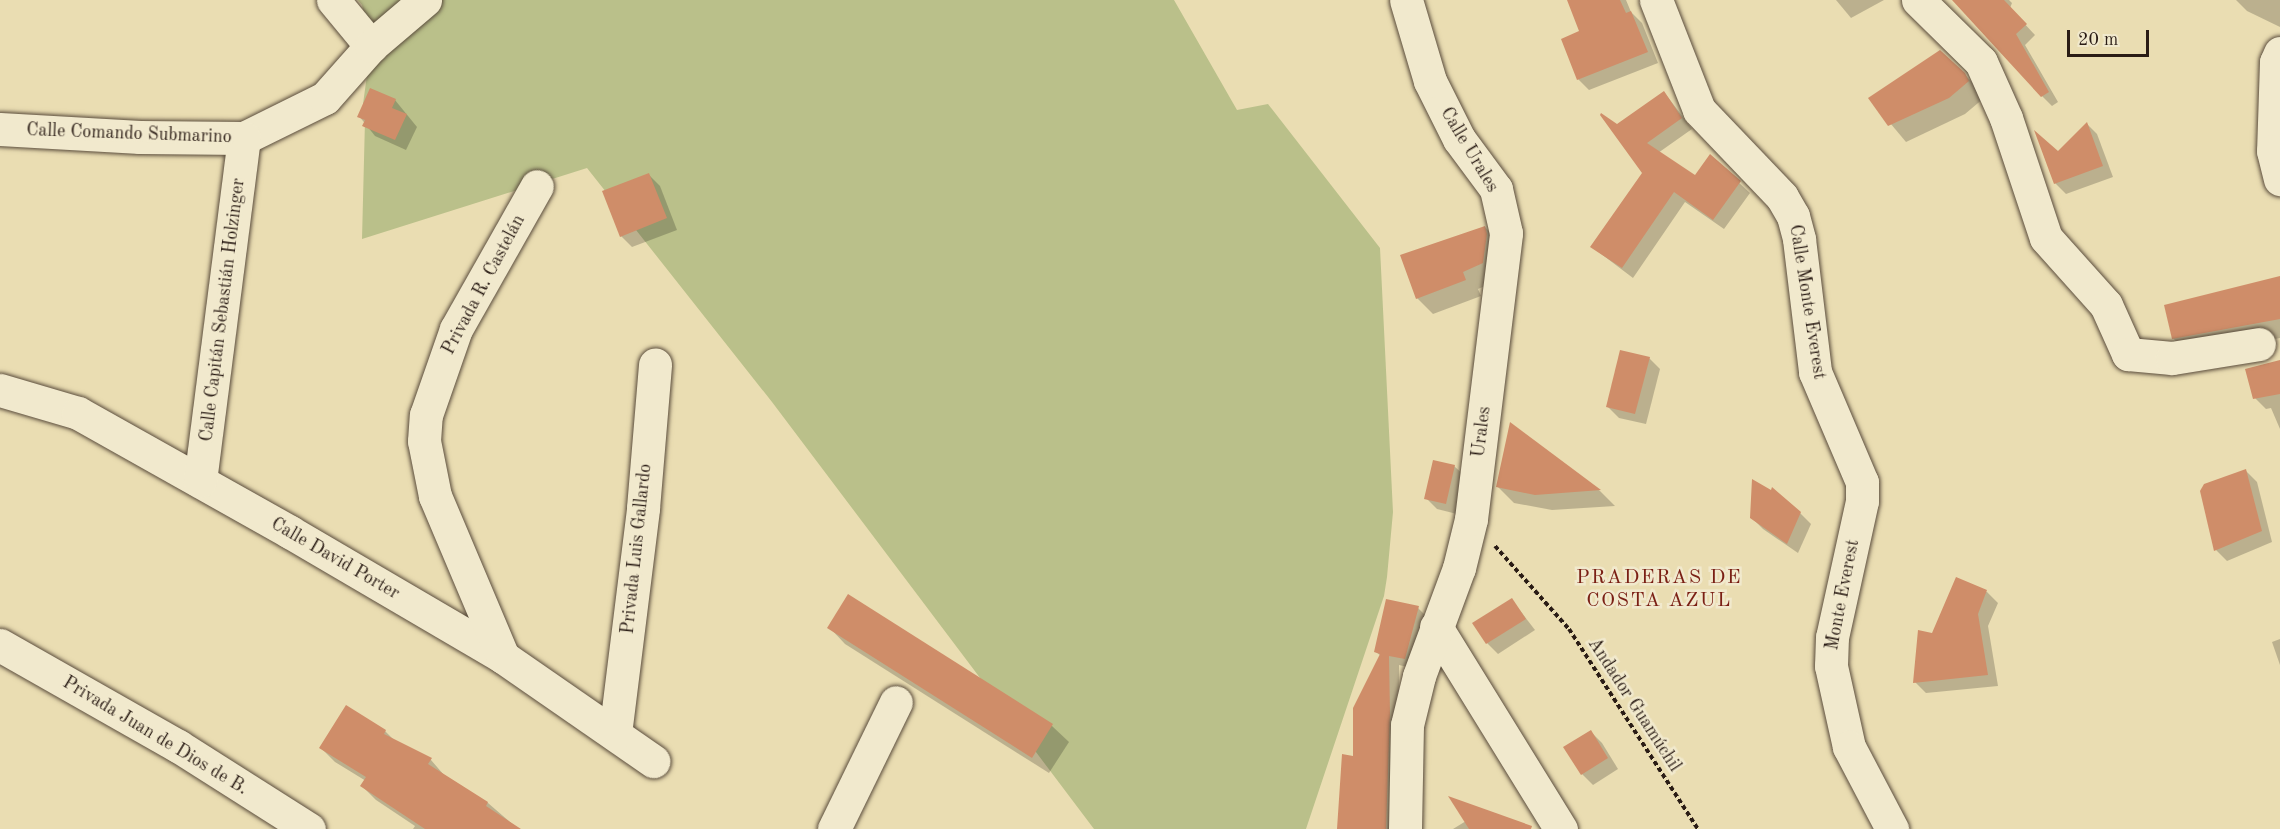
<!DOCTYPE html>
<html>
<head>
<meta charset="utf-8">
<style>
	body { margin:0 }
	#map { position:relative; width:2280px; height:829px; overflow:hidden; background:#eaddb2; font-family:"Old Standard TT",serif }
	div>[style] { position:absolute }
	.green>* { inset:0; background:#bac08a }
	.shadow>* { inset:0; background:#0003 }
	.building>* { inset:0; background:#cf8d69 }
	.path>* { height:4px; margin-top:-2px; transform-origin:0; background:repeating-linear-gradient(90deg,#2a1c15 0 4.5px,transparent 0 7.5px) }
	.roads { filter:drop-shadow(0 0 2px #5a4c3c) drop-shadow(0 0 2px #5a4c3c) }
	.minor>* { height:33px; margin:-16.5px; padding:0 16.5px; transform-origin:16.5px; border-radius:16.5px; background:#f1e9cd }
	span { translate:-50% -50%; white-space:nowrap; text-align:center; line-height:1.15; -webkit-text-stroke:5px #f1e9cd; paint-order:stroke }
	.street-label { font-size:18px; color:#2a1c15 }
	.neighbourhood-label { font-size:20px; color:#7a1f14; letter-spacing:1.5px }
	.scale { position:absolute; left:2067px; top:30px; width:82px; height:27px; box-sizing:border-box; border:3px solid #2a1c15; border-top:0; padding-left:8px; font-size:18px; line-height:21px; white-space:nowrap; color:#2a1c15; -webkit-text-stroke:4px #f1e9cd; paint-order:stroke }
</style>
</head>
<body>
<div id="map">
	<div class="green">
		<i style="clip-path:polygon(358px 0,1174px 0,1237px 110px,1268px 104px,1380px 248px,1393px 512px,1387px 577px,1384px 596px,1306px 829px,1094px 829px,772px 402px,587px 168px,362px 239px,365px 120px,363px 104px,371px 46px,362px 5px)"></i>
	</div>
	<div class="shadow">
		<i style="clip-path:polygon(1569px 0,1626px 0,1631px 12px,1642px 23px,1658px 63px,1589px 90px,1578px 79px,1581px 32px)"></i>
		<i style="clip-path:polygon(1836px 0,1884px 0,1851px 18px)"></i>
		<i style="clip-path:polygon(1957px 0,2009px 0,2012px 3px,2010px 8px,2035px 35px,2025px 45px,2058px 102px,2052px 106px,2042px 96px,1956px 2px)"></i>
		<i style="clip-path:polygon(2236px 0,2280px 0,2280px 27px,2247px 11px)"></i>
		<i style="clip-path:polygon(1964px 74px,1981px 91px,1984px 98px,1965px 114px,1906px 142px,1870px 99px)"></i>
		<i style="clip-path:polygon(1664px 92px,1692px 129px,1658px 153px,1695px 177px,1710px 156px,1750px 193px,1724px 229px,1685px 202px,1633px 278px,1592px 247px,1643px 173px,1617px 125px)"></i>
		<i style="clip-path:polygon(395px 100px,417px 127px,406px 150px,375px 136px,359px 116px)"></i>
		<i style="clip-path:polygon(2087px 124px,2097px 134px,2113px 177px,2066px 194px,2055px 183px,2058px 153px)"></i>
		<i style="clip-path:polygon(649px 175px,660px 186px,677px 230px,632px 247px,621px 236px)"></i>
		<i style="clip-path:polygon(1485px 227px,1501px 244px,1499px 280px,1478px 289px,1481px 296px,1433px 314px,1417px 298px)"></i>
		<i style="clip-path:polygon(2280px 278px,2280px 338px,2189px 355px,2173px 338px)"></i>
		<i style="clip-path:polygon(1649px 358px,1660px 369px,1646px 424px,1619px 418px,1608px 407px)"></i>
		<i style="clip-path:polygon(2280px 362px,2280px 429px,2271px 408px,2266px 409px,2255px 398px)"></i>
		<i style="clip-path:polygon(1511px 424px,1600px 491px,1615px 506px,1552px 510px,1514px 503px,1498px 487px)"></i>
		<i style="clip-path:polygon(1454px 466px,1466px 477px,1457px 514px,1437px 509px,1426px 498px)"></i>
		<i style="clip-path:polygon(2246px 471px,2257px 482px,2272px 542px,2227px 561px,2216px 550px)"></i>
		<i style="clip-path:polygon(1800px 513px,1811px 524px,1798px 553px,1763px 529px,1752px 518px)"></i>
		<i style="clip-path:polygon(1956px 579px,1987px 592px,1998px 603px,1988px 626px,1998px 686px,1926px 693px,1915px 682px)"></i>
		<i style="clip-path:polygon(849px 596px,1052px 726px,1069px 742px,1049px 773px,845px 644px,829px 627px)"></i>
		<i style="clip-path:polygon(1512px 600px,1535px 630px,1498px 654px,1487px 643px)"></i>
		<i style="clip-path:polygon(1418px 608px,1429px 619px,1416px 669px,1399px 665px,1398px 829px,1338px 829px,1381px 656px,1376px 652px)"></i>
		<i style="clip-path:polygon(2280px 639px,2280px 665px,2272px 642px)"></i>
		<i style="clip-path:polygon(385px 731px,396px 742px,431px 760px,444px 775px,488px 803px,518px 829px,413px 829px,415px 826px,376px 800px,362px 786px,366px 781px,335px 762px,321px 748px)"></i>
		<i style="clip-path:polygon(1591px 732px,1602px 743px,1618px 769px,1593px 785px,1582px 774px)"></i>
		<i style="clip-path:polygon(1466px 821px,1502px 829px,1453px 829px)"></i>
	</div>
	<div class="building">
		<i style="clip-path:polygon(1567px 0,1620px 0,1626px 13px,1631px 11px,1648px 52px,1577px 80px,1561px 39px,1579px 31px)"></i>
		<i style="clip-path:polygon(1952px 0,2004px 0,2027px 24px,2016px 34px,2049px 92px,2041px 97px)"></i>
		<i style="clip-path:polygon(1940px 50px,1965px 73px,1969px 81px,1949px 98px,1888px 126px,1868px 98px)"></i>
		<i style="clip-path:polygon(370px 88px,396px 99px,392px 108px,407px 114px,395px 140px,362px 126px,365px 120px,357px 117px)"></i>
		<i style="clip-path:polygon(1664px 91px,1682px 118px,1647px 143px,1695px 175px,1710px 154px,1741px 181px,1713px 220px,1674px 192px,1622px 268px,1590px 247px,1642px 173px,1600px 115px,1601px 113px,1617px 124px)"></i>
		<i style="clip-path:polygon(2087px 122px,2103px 166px,2054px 184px,2034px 130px,2058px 151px)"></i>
		<i style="clip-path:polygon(649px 173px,667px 218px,620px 237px,602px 191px)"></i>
		<i style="clip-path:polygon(1485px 226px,1487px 234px,1483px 263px,1463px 272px,1466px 280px,1416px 299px,1400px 255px)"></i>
		<i style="clip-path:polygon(2280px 276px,2280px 319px,2172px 339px,2164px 305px)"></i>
		<i style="clip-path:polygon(1620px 350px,1650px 357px,1635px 414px,1606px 407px)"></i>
		<i style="clip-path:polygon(2280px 360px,2280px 394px,2253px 399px,2245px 369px)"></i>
		<i style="clip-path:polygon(1510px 422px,1601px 490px,1535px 495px,1496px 487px)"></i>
		<i style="clip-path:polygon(1433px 460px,1455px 465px,1446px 504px,1424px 499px)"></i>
		<i style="clip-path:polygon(2246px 469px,2262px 531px,2214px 551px,2200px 491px,2204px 484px)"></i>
		<i style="clip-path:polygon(1752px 479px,1771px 490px,1772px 487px,1801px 512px,1787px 544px,1750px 518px)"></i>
		<i style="clip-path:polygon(1956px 577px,1987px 590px,1978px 614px,1988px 675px,1913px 683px,1918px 630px,1932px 633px)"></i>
		<i style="clip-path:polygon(848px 594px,1053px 724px,1032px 758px,827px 628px)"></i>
		<i style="clip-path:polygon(1512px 598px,1526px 619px,1486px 644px,1472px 623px)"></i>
		<i style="clip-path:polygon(1386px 599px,1419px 606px,1405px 659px,1389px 656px,1390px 714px,1386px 829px,1337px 829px,1342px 754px,1353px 756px,1353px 708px,1380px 654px,1374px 652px)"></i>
		<i style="clip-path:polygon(346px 705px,386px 730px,384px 734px,432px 758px,428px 764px,488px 802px,486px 806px,521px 829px,425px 829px,360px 786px,366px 777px,319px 748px)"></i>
		<i style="clip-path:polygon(1591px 730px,1608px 758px,1581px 775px,1563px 747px)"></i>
		<i style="clip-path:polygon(1448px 796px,1532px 826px,1531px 829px,1469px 829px)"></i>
	</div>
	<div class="path">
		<i style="left:1495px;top:546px;width:111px;rotate:48.3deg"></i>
		<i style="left:1569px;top:629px;width:238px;rotate:57.2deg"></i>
	</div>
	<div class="roads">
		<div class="minor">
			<i style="left:333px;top:0;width:60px;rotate:50.4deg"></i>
			<i style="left:1656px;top:0;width:118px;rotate:68.6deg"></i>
			<i style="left:1699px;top:110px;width:120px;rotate:46.3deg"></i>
			<i style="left:1782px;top:197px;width:22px;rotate:60deg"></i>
			<i style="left:1793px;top:216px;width:24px;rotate:75deg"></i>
			<i style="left:1799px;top:239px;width:134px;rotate:83.1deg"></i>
			<i style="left:1815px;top:372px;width:120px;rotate:66.9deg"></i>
			<i style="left:1862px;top:482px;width:19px;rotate:90deg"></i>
			<i style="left:1862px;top:501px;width:139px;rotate:102.4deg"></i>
			<i style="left:1832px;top:637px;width:29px;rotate:92deg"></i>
			<i style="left:1831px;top:666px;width:83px;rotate:77.5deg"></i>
			<i style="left:1849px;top:747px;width:93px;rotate:62.3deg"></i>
			<i style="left:1918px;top:0;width:88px;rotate:44.5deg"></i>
			<i style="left:1981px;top:62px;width:61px;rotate:65.9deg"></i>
			<i style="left:2006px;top:118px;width:126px;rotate:71.6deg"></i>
			<i style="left:2046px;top:238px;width:90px;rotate:48.2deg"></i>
			<i style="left:2106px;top:305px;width:54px;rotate:65.8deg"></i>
			<i style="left:2128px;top:354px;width:44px;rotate:5.2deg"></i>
			<i style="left:2172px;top:358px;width:88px;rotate:-9.1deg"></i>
			<i style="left:2280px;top:53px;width:10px;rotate:114deg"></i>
			<i style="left:2276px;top:62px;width:89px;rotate:91.9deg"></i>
			<i style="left:2273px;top:151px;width:29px;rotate:76deg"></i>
			<i style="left:0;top:129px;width:140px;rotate:3.3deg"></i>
			<i style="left:140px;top:137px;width:104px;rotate:0.6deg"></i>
			<i style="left:244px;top:138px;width:90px;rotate:-26.3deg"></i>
			<i style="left:325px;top:98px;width:69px;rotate:-48.5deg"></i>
			<i style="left:371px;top:46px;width:71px;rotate:-40.4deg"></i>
			<i style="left:0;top:390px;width:81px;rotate:16.4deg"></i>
			<i style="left:78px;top:413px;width:243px;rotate:29.3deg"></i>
			<i style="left:290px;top:532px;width:247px;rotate:30.4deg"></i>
			<i style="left:503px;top:657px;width:183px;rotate:34.7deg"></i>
			<i style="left:200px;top:481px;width:346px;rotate:-82.7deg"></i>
			<i style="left:1436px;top:627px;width:238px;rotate:58.3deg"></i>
			<i style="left:0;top:645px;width:205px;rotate:29.6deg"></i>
			<i style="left:178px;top:746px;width:155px;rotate:32.4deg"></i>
			<i style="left:503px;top:657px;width:175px;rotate:-112.9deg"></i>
			<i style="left:435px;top:496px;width:56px;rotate:-101.3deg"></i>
			<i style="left:424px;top:441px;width:26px;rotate:-86deg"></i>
			<i style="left:426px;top:415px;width:91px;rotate:-70.8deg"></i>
			<i style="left:456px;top:329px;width:164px;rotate:-60.5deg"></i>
			<i style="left:615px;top:734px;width:228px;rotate:-82.9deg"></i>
			<i style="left:643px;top:508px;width:144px;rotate:-85.2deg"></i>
			<i style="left:834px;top:829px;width:141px;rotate:-64deg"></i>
			<i style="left:1405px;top:829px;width:104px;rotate:-88.9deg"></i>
			<i style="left:1407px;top:725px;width:50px;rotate:-76.2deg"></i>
			<i style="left:1419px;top:676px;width:115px;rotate:-69.7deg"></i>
			<i style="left:1459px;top:568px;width:50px;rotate:-76.2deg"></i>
			<i style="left:1471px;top:519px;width:288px;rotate:-83deg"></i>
			<i style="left:1506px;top:233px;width:45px;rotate:-102.8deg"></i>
			<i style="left:1496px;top:189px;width:62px;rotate:-126.5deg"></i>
			<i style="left:1459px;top:139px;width:65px;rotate:-116.6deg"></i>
			<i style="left:1430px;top:81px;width:84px;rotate:-106.5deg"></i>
		</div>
	</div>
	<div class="street-label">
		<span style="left:129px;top:134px;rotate:2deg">Calle Comando Submarino</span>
		<span style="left:1469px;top:150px;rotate:59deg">Calle Urales</span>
		<span style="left:484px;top:285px;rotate:-62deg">Privada R. Castelán</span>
		<span style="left:1807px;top:302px;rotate:81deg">Calle Monte Everest</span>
		<span style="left:223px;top:310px;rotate:-83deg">Calle Capitán Sebastián Holzinger</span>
		<span style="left:1482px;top:432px;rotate:-83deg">Urales</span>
		<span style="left:637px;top:549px;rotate:-84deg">Privada Luis Gallardo</span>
		<span style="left:335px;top:559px;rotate:30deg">Calle David Porter</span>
		<span style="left:1843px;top:595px;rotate:-79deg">Monte Everest</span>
		<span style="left:1634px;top:705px;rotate:57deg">Andador Guamúchil</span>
		<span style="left:155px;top:736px;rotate:31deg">Privada Juan de Dios de B.</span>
	</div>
	<div class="neighbourhood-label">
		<span style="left:1659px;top:590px">PRADERAS DE<br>COSTA AZUL</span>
	</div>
	<div class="scale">20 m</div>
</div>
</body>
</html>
